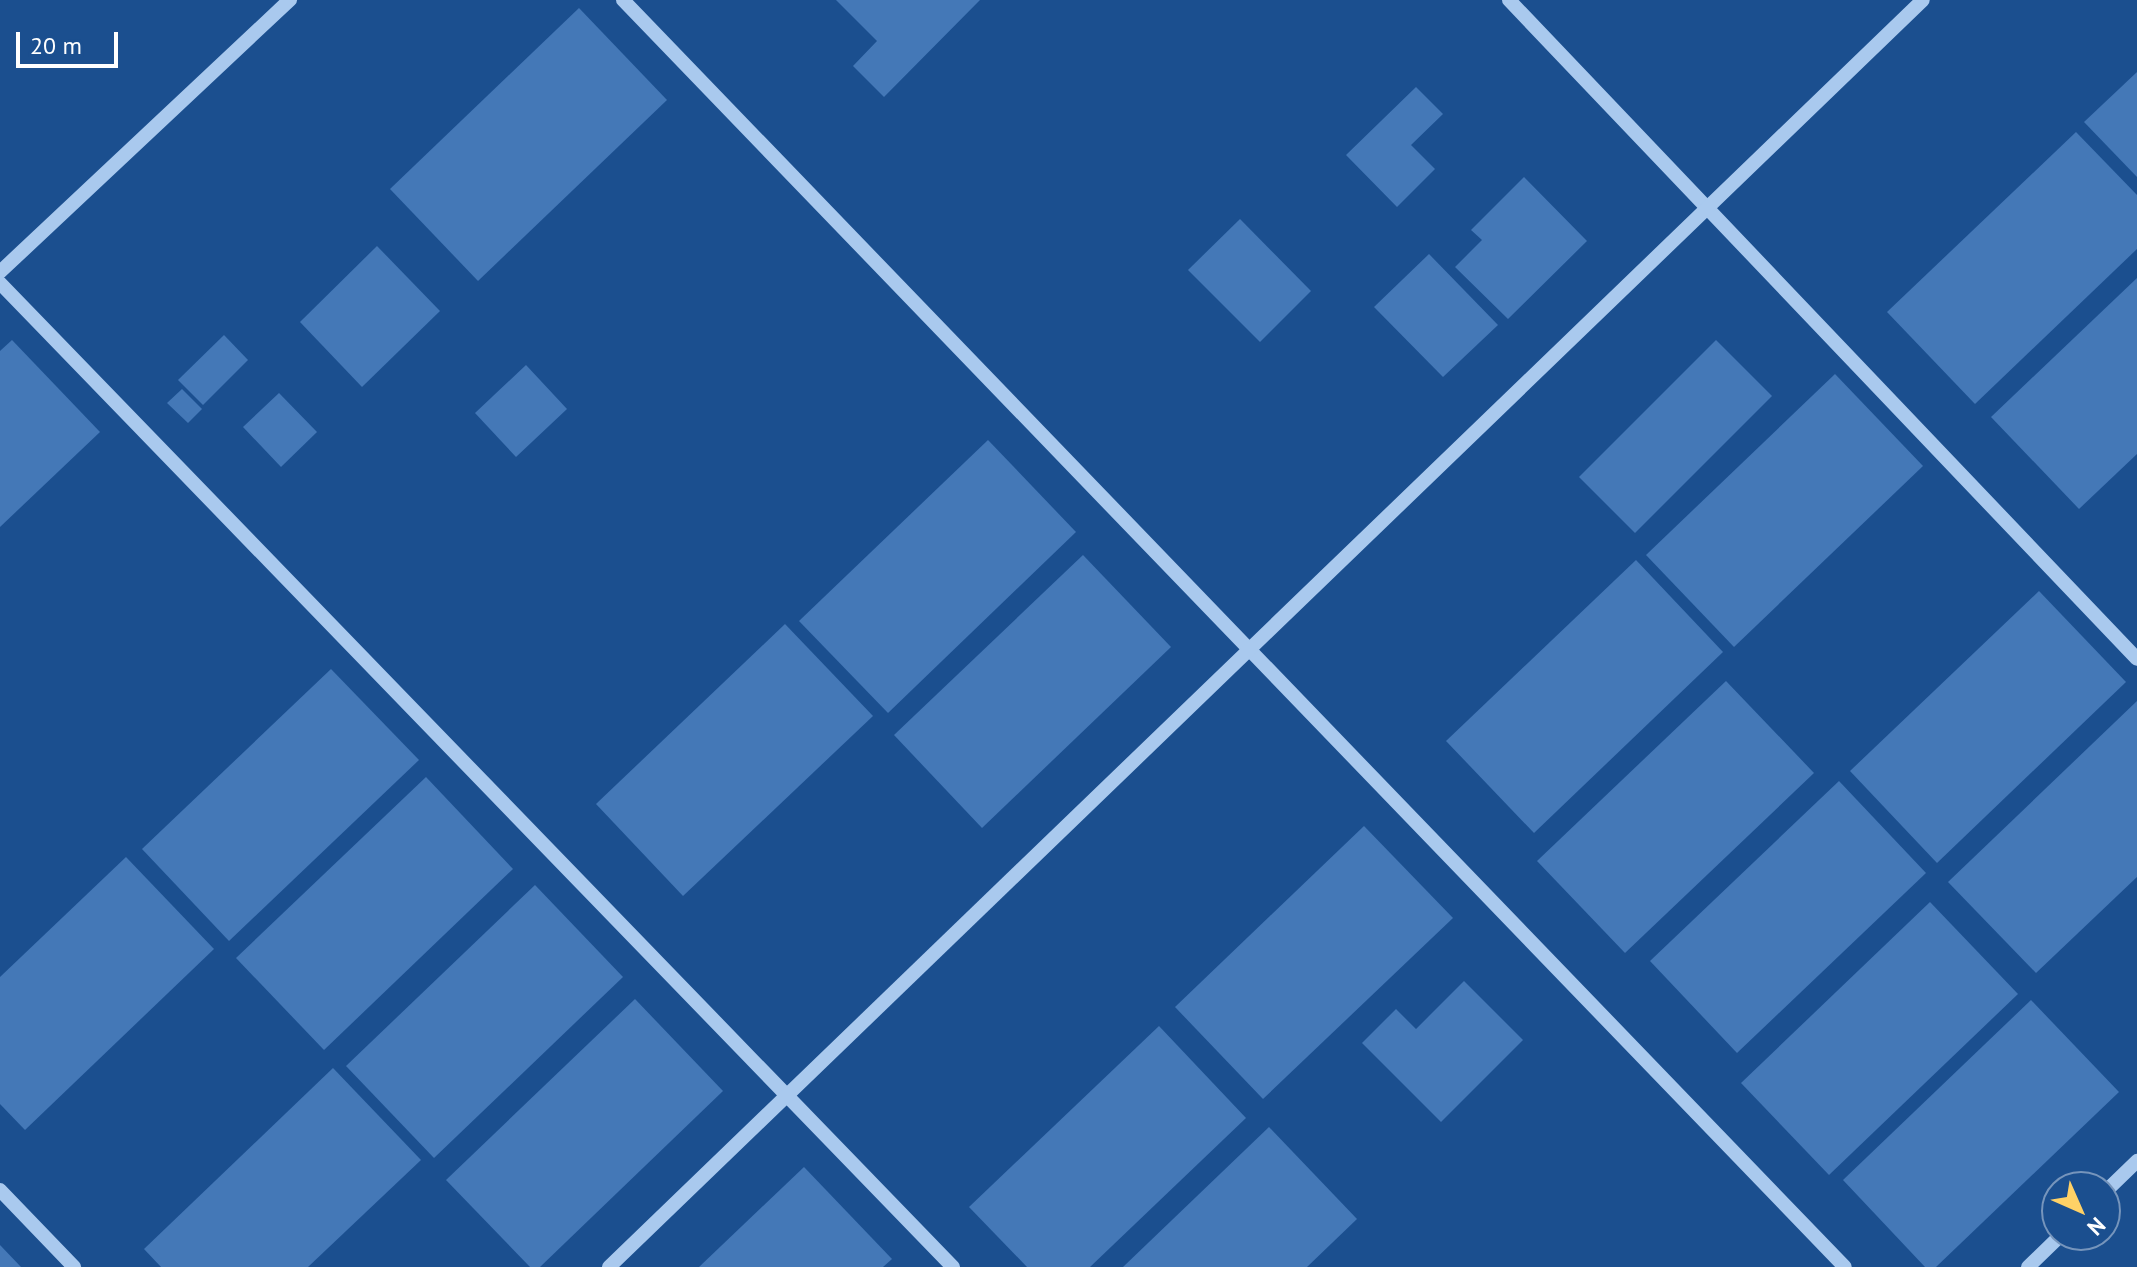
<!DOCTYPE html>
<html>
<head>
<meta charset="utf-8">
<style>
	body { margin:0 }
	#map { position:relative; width:2137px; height:1267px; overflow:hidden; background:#1b4f8f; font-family:"PT Sans",sans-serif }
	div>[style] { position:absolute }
	.building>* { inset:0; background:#4478b7 }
	.minor>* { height:14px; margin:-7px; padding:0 7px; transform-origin:7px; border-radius:7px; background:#a9c9ee }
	span { translate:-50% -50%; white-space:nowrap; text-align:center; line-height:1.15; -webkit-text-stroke:6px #1b4f8f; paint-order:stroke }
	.north { position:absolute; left:2041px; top:1171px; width:80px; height:80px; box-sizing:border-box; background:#1b4f8f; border:2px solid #7695bc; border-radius:50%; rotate:135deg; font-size:22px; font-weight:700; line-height:32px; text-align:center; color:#fff }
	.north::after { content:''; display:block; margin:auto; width:28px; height:36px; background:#ffd166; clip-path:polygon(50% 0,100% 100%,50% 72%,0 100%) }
	.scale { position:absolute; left:16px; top:32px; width:102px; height:36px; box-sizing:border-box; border:4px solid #fff; border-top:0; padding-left:10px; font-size:24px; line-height:28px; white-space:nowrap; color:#fff; -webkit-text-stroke:6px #1b4f8f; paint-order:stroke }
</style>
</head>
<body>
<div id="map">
	<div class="building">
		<i style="clip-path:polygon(836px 0,980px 0,884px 97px,853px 66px,877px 41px)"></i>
		<i style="clip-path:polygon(579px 8px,667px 100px,478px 281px,390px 189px)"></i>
		<i style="clip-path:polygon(2137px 72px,2137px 177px,2084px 122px)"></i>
		<i style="clip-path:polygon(1416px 87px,1443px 114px,1411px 145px,1435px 169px,1397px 207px,1346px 155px)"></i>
		<i style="clip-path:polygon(2076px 132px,2137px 195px,2137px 249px,1975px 404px,1887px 312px)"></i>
		<i style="clip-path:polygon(1524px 177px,1587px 241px,1508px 319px,1455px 267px,1482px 240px,1471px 230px)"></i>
		<i style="clip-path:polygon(1240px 219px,1311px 291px,1260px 342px,1188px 270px)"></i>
		<i style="clip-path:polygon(377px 246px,440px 311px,362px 387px,300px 322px)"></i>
		<i style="clip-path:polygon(1429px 254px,1498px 325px,1443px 377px,1374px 307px)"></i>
		<i style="clip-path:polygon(2137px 278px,2137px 454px,2079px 509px,1991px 417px)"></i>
		<i style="clip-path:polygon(224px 335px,248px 360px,203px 405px,178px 380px)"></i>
		<i style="clip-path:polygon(12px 340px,100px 432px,0 527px,0 351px)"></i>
		<i style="clip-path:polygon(1716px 340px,1772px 396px,1635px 533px,1579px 477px)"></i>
		<i style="clip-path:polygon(526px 365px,567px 409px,516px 457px,475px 413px)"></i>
		<i style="clip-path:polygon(1835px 374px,1923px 466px,1734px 647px,1646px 555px)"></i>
		<i style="clip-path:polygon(182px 389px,202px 409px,188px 423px,167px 403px)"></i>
		<i style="clip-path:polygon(279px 393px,317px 432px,281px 467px,243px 427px)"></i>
		<i style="clip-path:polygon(988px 440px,1076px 532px,888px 713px,799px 621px)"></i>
		<i style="clip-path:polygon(1083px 555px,1171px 647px,982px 828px,894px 735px)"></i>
		<i style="clip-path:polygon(1636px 560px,1723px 652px,1534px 833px,1446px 741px)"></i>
		<i style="clip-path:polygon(2039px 591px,2126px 682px,1937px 863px,1850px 771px)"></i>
		<i style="clip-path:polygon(785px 624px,873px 716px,683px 896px,596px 804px)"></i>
		<i style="clip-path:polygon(331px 669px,419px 760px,229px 941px,142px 849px)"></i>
		<i style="clip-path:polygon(1726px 681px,1814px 773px,1625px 953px,1537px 861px)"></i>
		<i style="clip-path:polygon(2137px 701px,2137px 877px,2036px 973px,1948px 882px)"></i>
		<i style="clip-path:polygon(426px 777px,513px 869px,324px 1050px,236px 958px)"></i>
		<i style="clip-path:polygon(1839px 781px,1926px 873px,1737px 1053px,1650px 961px)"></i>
		<i style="clip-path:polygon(1364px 826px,1453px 918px,1263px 1099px,1175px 1007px)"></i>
		<i style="clip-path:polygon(126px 857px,214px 949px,25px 1130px,0 1104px,0 977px)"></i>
		<i style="clip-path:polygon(535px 885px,623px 977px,434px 1158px,346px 1066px)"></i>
		<i style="clip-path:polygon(1930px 902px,2018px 994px,1829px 1175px,1741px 1083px)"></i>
		<i style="clip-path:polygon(1464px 981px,1523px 1040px,1441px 1122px,1362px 1043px,1396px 1009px,1416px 1029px)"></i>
		<i style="clip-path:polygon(635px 999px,723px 1091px,540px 1267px,530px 1267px,446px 1180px)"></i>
		<i style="clip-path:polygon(2031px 1000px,2119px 1092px,1936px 1267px,1925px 1267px,1843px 1180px)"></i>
		<i style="clip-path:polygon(1159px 1026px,1246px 1118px,1090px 1267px,1027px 1267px,969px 1207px)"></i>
		<i style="clip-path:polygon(333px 1068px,421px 1160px,308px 1267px,161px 1267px,144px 1249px)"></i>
		<i style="clip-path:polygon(1269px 1127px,1357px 1219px,1307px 1267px,1123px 1267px)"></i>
		<i style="clip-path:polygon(804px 1167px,892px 1259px,883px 1267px,699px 1267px)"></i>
		<i style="clip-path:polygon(0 1245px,21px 1267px,0 1267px)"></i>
	</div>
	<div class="minor">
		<i style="left:623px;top:0;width:1760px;rotate:46.04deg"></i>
		<i style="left:1509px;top:0;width:910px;rotate:46.38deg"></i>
		<i style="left:0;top:272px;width:398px;rotate:-43.2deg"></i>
		<i style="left:0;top:283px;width:1370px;rotate:45.92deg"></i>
		<i style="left:0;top:1190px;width:107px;rotate:46.1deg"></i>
		<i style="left:2105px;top:1192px;width:45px;rotate:-44.1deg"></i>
		<i style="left:609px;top:1267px;width:1825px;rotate:-43.96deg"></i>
		<i style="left:2028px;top:1267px;width:46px;rotate:-44.1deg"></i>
	</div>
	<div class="north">N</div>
	<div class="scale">20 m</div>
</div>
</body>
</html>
